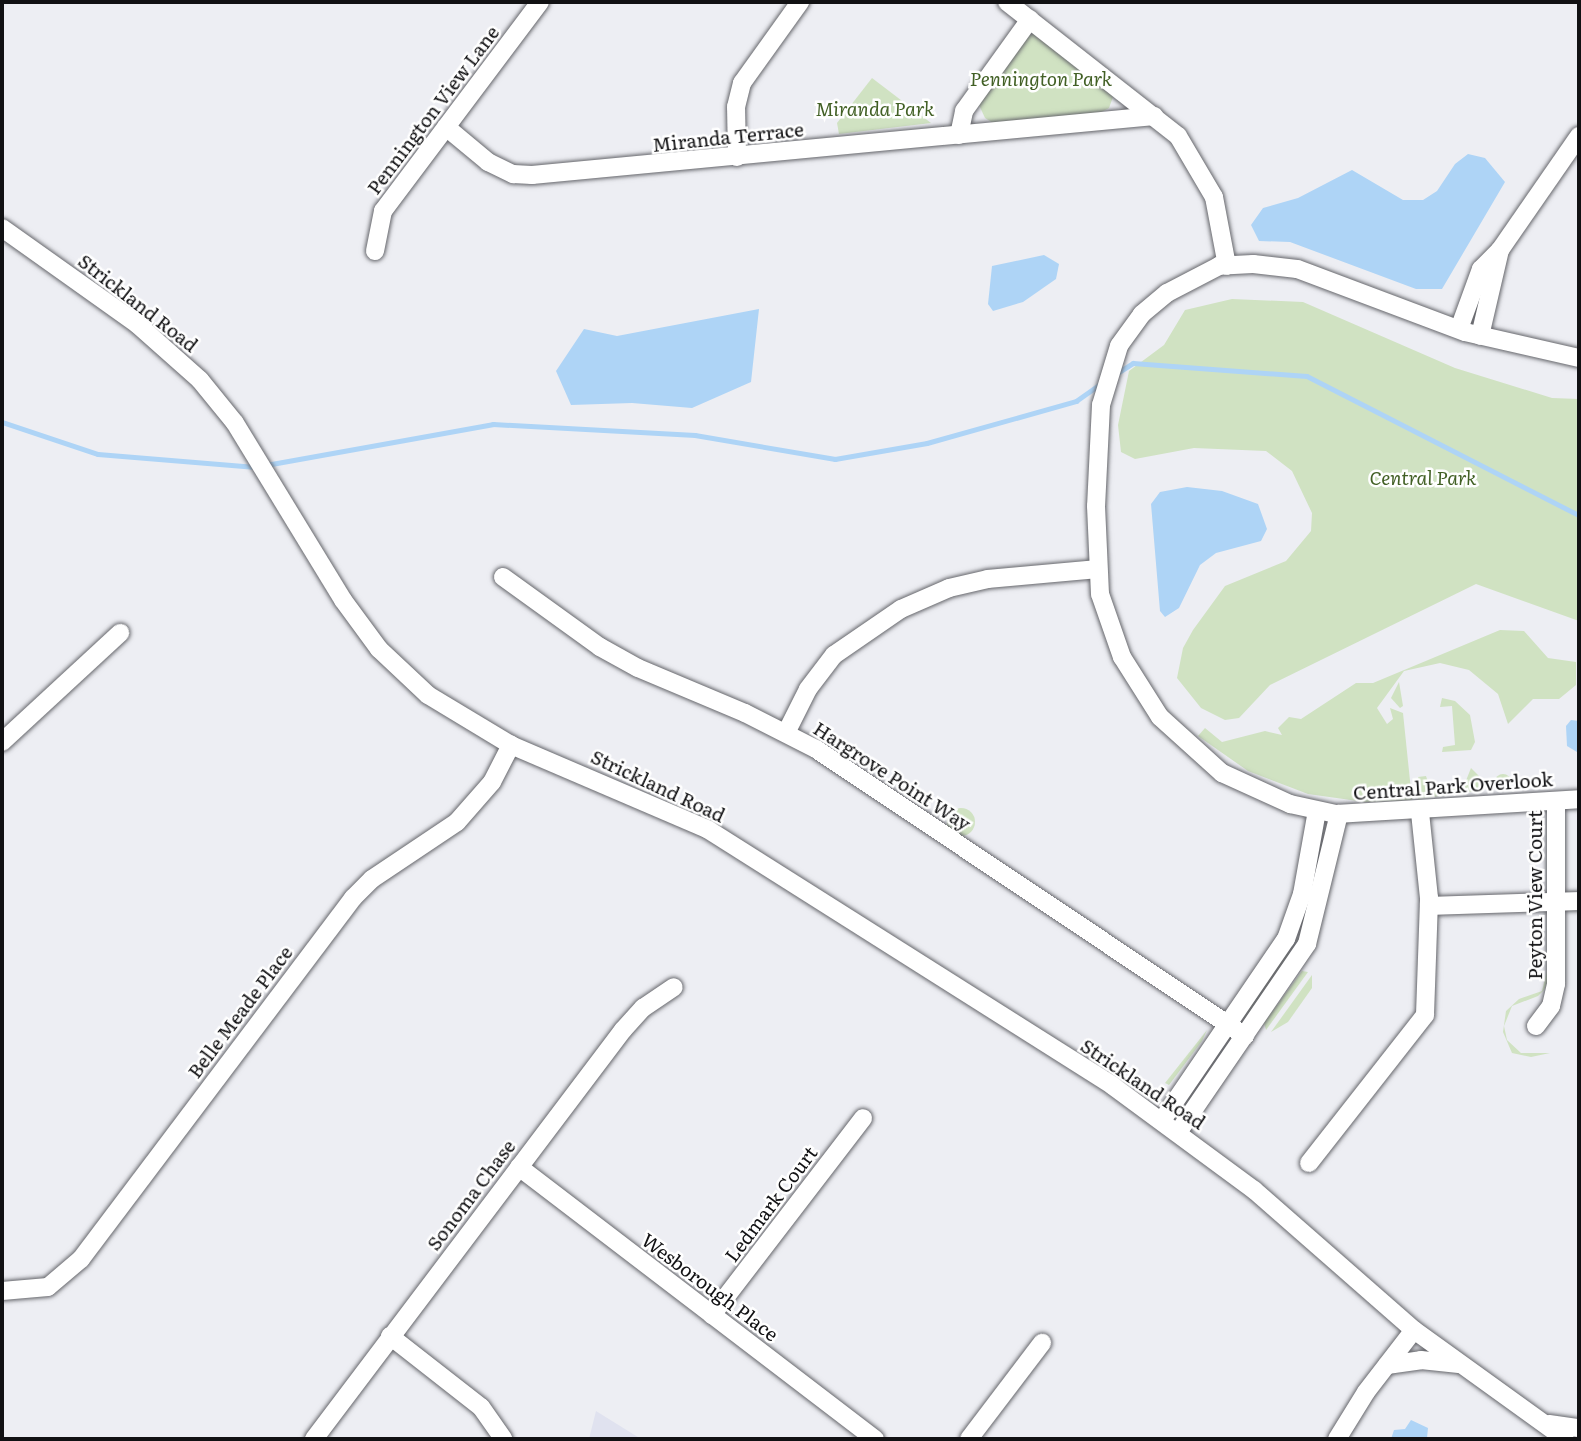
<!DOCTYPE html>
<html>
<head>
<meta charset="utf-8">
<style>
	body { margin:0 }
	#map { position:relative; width:1581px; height:1441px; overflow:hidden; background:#edeef3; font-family:Literata,serif }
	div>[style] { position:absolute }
	.built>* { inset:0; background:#e0e2ef }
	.green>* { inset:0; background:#d0e2c2 }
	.round { border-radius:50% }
	.water>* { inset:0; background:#aed4f6 }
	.stream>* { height:4.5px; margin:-2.25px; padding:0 2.25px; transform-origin:2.25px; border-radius:2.25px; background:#aed4f6 }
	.roads { filter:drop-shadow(0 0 2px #65666b) drop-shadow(0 0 2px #65666b) }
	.street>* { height:18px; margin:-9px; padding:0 9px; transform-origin:9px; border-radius:9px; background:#fff }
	span { translate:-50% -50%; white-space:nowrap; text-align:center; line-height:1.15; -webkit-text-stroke:5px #fff; paint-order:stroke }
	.park-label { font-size:19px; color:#426025; font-style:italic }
	.street-label { font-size:19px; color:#111113 }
	.frame { position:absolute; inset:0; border:4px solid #111113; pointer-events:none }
</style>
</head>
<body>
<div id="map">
	<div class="built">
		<i style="clip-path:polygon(596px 1411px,641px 1439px,589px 1439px)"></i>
	</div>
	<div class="green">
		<i style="clip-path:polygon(1038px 32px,1114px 94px,1109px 108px,1098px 114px,993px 123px,985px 118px,979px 105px,1027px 36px)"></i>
		<i style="clip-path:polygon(872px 78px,931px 123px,839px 134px,837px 123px)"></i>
		<i style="clip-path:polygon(1232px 299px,1303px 302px,1455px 368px,1552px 398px,1579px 399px,1579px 621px,1476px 584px,1270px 685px,1239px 718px,1225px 720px,1201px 708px,1177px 678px,1183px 648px,1193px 630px,1225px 586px,1286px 561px,1311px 531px,1312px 513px,1292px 471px,1266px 451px,1194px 448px,1135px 459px,1121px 452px,1118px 425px,1129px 371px,1164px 345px,1185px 310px)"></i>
		<i style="clip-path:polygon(1500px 630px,1524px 631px,1548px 658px,1576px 662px,1576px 685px,1559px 699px,1533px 699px,1508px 724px,1498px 694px,1469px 670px,1440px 663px,1404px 671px,1377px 708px,1387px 724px,1393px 719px,1390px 708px,1403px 713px,1412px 800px,1365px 802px,1308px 794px,1248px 771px,1198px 736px,1205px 728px,1222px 742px,1265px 731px,1282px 735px,1278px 728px,1289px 717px,1301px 719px,1356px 683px,1373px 683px)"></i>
		<i style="clip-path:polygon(1399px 682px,1403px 706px,1400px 708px,1391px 698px)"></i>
		<i style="clip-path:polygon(1442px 698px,1455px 701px,1470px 715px,1475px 742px,1471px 750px,1442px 752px,1443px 747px,1455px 745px,1452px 706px,1440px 707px)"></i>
		<i style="clip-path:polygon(1471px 768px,1479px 776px,1478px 791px,1418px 799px,1418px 777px,1426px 776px,1429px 785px,1465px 783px)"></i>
		<i class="round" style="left:1495px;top:774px;width:16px;height:16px"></i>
		<i class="round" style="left:947px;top:808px;width:28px;height:28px"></i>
		<i style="clip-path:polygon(1287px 951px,1291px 954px,1245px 1019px,1243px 1017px)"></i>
		<i style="clip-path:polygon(1548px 967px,1547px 983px,1544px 990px,1538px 996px,1512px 1006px,1504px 1026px,1507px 1040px,1521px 1053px,1550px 1053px,1531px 1057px,1512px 1053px,1503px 1032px,1506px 1011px,1519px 999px,1542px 991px)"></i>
		<i style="clip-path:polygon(1302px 971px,1308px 972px,1266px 1030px,1264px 1023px)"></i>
		<i style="clip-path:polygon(1312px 975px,1312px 988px,1288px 1022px,1271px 1032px)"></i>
		<i style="clip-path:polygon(1207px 1030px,1202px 1041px,1169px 1085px,1165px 1083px)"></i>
	</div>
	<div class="water">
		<i style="clip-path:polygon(1468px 154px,1485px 158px,1505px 182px,1442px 289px,1416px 289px,1290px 242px,1259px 241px,1251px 225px,1263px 208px,1298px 198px,1352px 170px,1403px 200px,1423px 200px,1437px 191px,1455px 164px)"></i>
		<i style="clip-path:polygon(1044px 255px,1059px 264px,1056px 279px,1023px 302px,993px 311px,988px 304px,992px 266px)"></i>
		<i style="clip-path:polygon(759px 309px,751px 382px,692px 408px,632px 403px,571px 405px,556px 371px,584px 329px,617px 336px)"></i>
		<i style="clip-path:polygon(1187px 487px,1222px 491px,1258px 504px,1267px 529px,1261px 541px,1216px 553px,1200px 565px,1179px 608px,1165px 617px,1160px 611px,1151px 504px,1160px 492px)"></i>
		<i style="clip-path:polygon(1571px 720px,1579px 721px,1577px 752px,1567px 746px,1566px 726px)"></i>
		<i style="clip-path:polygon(1411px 1420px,1428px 1428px,1427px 1438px,1391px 1439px,1394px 1430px,1405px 1429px)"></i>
	</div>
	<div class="stream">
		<i style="left:1116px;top:374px;width:20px;rotate:-33deg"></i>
		<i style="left:1133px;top:363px;width:174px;rotate:4.3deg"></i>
		<i style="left:1307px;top:376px;width:305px;rotate:27.1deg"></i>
		<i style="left:2px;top:422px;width:101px;rotate:18.4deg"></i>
		<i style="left:98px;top:454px;width:160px;rotate:4.7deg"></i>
		<i style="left:266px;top:465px;width:231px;rotate:-10.2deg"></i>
		<i style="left:493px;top:424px;width:202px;rotate:3.1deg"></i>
		<i style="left:695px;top:435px;width:142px;rotate:9.7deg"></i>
		<i style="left:835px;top:459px;width:93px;rotate:-9.9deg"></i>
		<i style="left:927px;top:443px;width:155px;rotate:-15.7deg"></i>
		<i style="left:1076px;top:401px;width:29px;rotate:-35deg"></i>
	</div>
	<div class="roads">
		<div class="street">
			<i style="left:1007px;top:2px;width:217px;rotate:38.1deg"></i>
			<i style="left:1178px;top:136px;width:71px;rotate:59.5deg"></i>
			<i style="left:1214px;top:197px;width:70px;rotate:79.3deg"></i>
			<i style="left:446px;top:127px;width:55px;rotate:39.8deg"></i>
			<i style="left:488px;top:162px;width:28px;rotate:26deg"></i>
			<i style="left:513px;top:174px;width:19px;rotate:3deg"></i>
			<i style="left:532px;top:175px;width:625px;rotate:-5.42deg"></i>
			<i style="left:959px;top:135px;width:25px;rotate:-78deg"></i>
			<i style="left:964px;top:111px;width:113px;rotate:-54.3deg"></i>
			<i style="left:737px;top:157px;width:50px;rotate:-91.1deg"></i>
			<i style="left:736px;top:107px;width:25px;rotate:-76deg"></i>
			<i style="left:742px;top:83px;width:100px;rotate:-54.4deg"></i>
			<i style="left:2px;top:228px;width:166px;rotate:35.4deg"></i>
			<i style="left:137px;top:324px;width:84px;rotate:41.6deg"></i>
			<i style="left:200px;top:380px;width:55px;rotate:50.9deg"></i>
			<i style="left:235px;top:423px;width:207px;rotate:58.6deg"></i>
			<i style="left:343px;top:600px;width:61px;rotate:53.7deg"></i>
			<i style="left:379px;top:649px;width:67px;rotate:43.2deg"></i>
			<i style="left:428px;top:695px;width:97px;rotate:31.1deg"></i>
			<i style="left:511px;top:745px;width:213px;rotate:23.2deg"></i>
			<i style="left:707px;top:829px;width:481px;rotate:32.3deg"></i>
			<i style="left:1113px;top:1086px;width:175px;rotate:36.4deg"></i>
			<i style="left:1254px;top:1190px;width:213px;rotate:41.2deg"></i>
			<i style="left:1414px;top:1330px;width:186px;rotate:35.8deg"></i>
			<i style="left:1500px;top:250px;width:139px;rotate:-55.3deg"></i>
			<i style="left:375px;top:251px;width:41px;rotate:-78.7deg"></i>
			<i style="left:383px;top:211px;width:261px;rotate:-53.1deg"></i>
			<i style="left:1459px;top:329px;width:64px;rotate:-69.9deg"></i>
			<i style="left:1481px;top:269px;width:27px;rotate:-45deg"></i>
			<i style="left:1500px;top:250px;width:88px;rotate:103.1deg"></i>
			<i style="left:1579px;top:358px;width:117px;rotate:-167.2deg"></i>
			<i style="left:1465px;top:332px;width:179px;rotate:-159.4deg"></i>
			<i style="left:1297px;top:269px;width:44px;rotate:-173.5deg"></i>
			<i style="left:1253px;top:264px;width:34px;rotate:177deg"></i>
			<i style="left:1219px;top:266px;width:59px;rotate:152.6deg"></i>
			<i style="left:1167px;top:293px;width:33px;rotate:140deg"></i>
			<i style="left:1142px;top:314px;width:39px;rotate:126deg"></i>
			<i style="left:1119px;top:346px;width:62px;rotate:107deg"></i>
			<i style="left:1101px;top:405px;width:101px;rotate:92.8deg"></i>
			<i style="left:1096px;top:506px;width:88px;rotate:87.4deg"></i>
			<i style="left:1100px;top:594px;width:67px;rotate:70.8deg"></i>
			<i style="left:1122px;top:657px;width:71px;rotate:57.7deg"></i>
			<i style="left:1160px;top:717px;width:84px;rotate:42.1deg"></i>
			<i style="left:1222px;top:773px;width:75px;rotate:24.5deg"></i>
			<i style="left:1290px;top:804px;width:47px;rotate:12.3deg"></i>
			<i style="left:1336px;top:814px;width:243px;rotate:-3.5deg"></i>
			<i style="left:503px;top:577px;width:120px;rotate:35.8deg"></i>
			<i style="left:600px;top:647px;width:43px;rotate:28.9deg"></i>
			<i style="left:638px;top:668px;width:116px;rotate:22.8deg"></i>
			<i style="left:745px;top:713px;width:80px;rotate:26.9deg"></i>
			<i style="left:816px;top:749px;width:516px;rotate:33.78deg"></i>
			<i style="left:786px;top:733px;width:49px;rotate:-63.4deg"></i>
			<i style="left:808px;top:689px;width:43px;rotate:-52.6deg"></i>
			<i style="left:834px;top:655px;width:81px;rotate:-34.5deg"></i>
			<i style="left:901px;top:609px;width:52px;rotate:-23.6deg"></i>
			<i style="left:949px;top:588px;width:40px;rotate:-13deg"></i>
			<i style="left:988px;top:579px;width:110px;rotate:-5.2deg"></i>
			<i style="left:2px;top:742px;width:161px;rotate:-42.7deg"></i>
			<i style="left:1429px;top:906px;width:150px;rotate:-1.9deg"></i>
			<i style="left:1536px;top:1026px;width:25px;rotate:-53deg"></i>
			<i style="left:1551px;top:1006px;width:23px;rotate:-77deg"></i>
			<i style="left:1556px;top:984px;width:183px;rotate:-90deg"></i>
			<i style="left:1163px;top:1119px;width:218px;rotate:-55.7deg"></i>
			<i style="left:1286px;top:939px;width:48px;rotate:-70.4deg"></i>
			<i style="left:1302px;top:894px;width:84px;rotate:-79.8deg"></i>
			<i style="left:1179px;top:1131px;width:227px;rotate:-55.6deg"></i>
			<i style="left:1307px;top:944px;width:134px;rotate:-76.2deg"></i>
			<i style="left:1309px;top:1163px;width:188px;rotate:-51.9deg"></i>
			<i style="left:1425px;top:1015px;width:117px;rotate:-88deg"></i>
			<i style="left:1429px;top:898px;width:86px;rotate:-96deg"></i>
			<i style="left:519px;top:1167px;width:448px;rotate:37.4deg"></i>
			<i style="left:2px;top:1291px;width:46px;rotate:-5deg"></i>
			<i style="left:48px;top:1287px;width:43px;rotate:-40.3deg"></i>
			<i style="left:81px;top:1259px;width:452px;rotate:-53deg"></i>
			<i style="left:353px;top:898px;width:27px;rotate:-45deg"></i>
			<i style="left:372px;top:879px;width:102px;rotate:-33.8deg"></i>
			<i style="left:457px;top:822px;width:53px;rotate:-48.8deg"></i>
			<i style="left:492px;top:782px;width:42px;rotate:-62.8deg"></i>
			<i style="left:712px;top:1315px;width:248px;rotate:-52.5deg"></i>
			<i style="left:390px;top:1336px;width:115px;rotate:38deg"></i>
			<i style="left:481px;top:1407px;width:39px;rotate:55deg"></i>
			<i style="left:1387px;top:1365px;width:34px;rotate:-8deg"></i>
			<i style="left:1421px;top:1360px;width:38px;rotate:6deg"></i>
			<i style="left:1549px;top:1424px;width:30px;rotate:8deg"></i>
			<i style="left:314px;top:1439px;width:513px;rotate:-52.93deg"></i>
			<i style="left:623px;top:1030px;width:30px;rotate:-48deg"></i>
			<i style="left:643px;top:1008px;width:37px;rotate:-34deg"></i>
			<i style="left:969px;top:1439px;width:121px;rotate:-52.8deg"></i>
			<i style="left:1337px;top:1439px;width:55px;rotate:-58.3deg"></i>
			<i style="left:1366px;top:1392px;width:78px;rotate:-52.3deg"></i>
		</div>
	</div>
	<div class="park-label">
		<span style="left:1041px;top:79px">Pennington Park</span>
		<span style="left:875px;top:109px">Miranda Park</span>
		<span style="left:1423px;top:478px">Central Park</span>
	</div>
	<div class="street-label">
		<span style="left:433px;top:110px;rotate:-53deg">Pennington View Lane</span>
		<span style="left:728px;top:137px;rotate:-6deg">Miranda Terrace</span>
		<span style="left:138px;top:303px;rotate:38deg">Strickland Road</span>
		<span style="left:892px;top:776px;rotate:33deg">Hargrove Point Way</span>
		<span style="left:658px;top:786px;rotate:25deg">Strickland Road</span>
		<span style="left:1453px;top:786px;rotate:-4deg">Central Park Overlook</span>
		<span style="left:1535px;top:895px;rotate:-90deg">Peyton View Court</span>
		<span style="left:240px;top:1012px;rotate:-53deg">Belle Meade Place</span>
		<span style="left:1143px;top:1084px;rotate:34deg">Strickland Road</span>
		<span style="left:471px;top:1195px;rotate:-53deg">Sonoma Chase</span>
		<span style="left:771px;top:1204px;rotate:-53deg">Ledmark Court</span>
		<span style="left:710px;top:1287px;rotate:37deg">Wesborough Place</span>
	</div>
	<div class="frame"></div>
</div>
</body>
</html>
